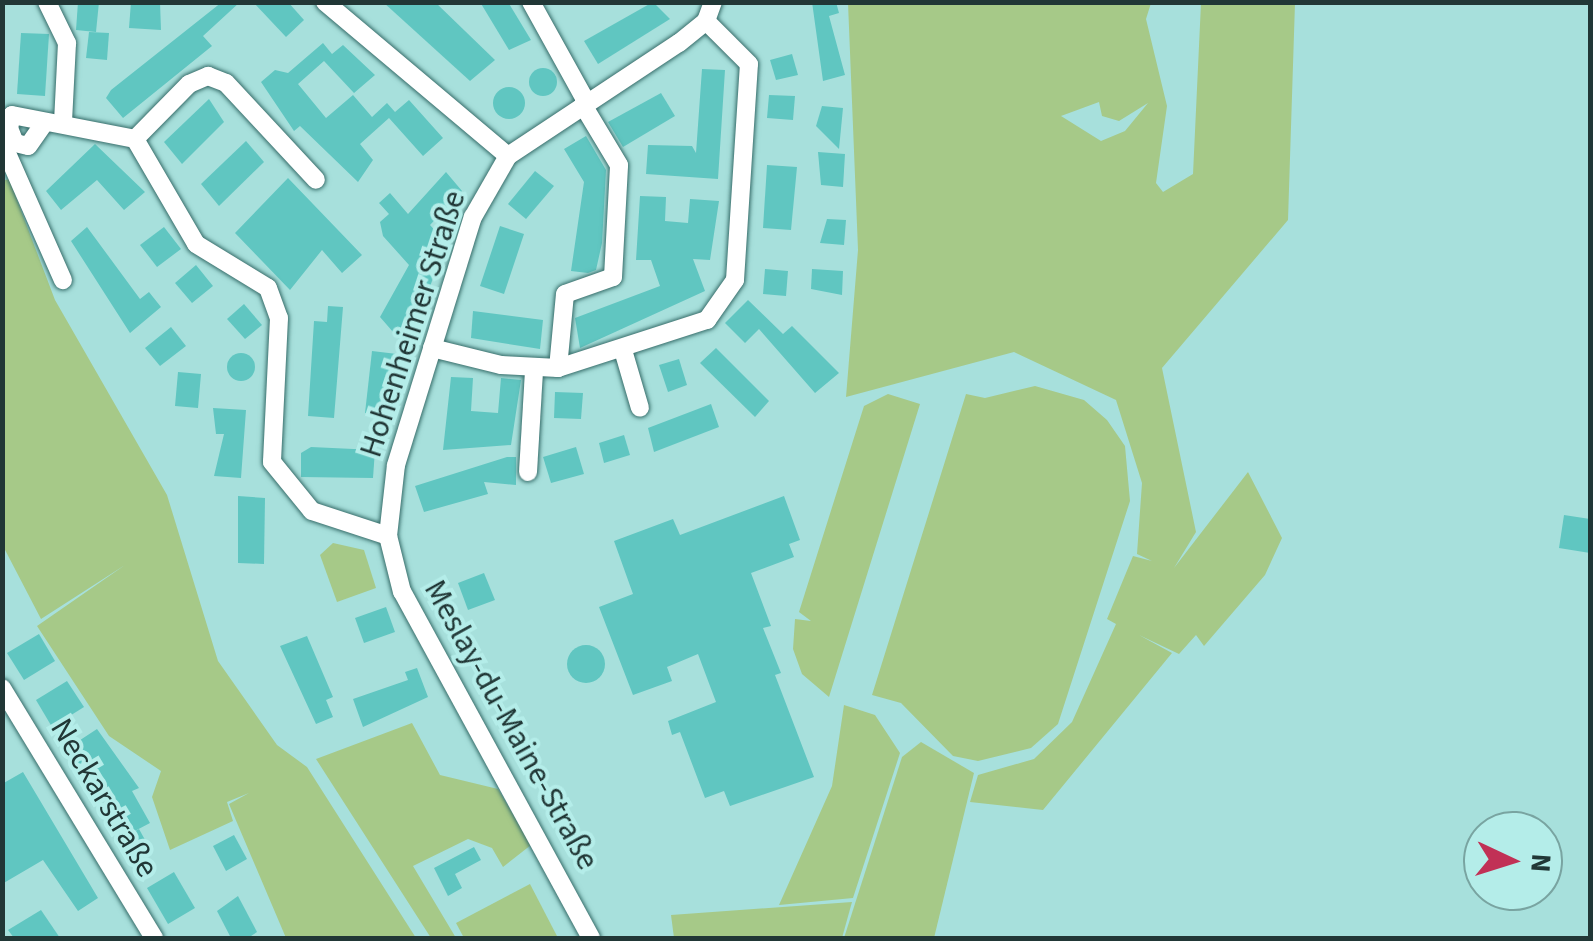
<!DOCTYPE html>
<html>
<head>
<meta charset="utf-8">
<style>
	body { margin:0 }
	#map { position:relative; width:1593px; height:941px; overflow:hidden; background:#a7e0dc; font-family:"Source Sans 3",sans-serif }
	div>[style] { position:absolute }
	.green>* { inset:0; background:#a6c988 }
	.building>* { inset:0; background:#60c6c1 }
	.round { border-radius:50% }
	.roads { filter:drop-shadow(0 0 2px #376d6a) drop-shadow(0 0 2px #376d6a) }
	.minor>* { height:18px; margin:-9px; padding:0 9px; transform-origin:9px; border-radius:9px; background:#fff }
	span { translate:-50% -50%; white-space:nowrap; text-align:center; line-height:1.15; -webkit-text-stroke:8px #b4ede9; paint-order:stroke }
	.street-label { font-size:32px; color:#213736 }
	.frame { position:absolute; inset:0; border:5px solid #213736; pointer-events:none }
	.north { position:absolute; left:1463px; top:811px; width:100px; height:100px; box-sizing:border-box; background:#b4ede9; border:2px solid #79a4a1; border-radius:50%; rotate:94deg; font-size:28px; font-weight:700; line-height:40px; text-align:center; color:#213736 }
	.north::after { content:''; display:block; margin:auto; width:35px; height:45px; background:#c13156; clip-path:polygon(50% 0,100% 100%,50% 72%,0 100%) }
</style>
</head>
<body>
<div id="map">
	<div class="green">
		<i style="clip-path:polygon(evenodd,848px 3px,1151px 3px,1146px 19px,1167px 106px,1156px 183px,1163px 192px,1193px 174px,1201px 3px,1295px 3px,1288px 220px,1162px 368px,1196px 532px,1174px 568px,1248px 472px,1282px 538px,1265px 575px,1204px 646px,1196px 635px,1179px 654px,1139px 635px,1172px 653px,1043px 810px,970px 802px,978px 775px,1034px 759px,1072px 722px,1116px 624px,1107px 619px,1133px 556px,1152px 561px,1137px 554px,1142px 483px,1116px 400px,1014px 352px,846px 397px,858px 250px,848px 3px,1099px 102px,1102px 116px,1119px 121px,1148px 103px,1125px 131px,1101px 141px,1061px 116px,1099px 102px)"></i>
		<i style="clip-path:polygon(9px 179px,55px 300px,167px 495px,218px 661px,277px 745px,307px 767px,416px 938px,286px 938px,229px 804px,249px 793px,227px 802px,233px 821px,170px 850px,152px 797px,161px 771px,109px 736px,37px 626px,125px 565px,41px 619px,3px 546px,2px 181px)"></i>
		<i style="clip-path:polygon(1035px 386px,1084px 400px,1107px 420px,1125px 446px,1130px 501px,1058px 724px,1031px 748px,978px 761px,953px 756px,901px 703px,872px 695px,966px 394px,985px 398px)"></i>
		<i style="clip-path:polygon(888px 394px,920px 404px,829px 697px,802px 674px,793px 649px,795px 619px,811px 621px,799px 612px,864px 406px)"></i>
		<i style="clip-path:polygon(333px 543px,364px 550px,376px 588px,337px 602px,320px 555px)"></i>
		<i style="clip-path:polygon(844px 705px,875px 715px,900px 753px,853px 898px,779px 905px,832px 786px)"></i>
		<i style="clip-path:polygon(412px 723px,440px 775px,498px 789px,531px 845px,503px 867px,492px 848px,468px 839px,413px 866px,456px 938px,431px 938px,316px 759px)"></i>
		<i style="clip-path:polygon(921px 742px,974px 773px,934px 938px,844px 938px,902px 757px)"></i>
		<i style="clip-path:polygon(530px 884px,558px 938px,464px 938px,456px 923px)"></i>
		<i style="clip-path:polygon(852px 902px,842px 938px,674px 938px,671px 915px)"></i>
	</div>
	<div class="building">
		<i style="clip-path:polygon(78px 2px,99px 2px,96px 32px,76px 30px)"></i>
		<i style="clip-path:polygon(131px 2px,160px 2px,161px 30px,129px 28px)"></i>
		<i style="clip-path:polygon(222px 2px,240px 2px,203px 36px,212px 46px,123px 118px,106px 98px,111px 90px)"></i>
		<i style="clip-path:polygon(253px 2px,288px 2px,304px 20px,286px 37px)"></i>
		<i style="clip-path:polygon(383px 2px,435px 2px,495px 60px,470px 81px)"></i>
		<i style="clip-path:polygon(480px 2px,508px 2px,531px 40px,509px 50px)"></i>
		<i style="clip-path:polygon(653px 2px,670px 19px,598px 64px,584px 41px)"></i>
		<i style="clip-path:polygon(812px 2px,836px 2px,839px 13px,829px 16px,845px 75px,823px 81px)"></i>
		<i style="clip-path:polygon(89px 32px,109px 33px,107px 60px,86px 58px)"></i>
		<i style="clip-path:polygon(21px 33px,49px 34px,45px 96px,17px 94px)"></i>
		<i style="clip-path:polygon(323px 43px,332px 54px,343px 45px,375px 75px,354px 93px,324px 61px,298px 84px,326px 118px,353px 95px,372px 117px,387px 103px,395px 112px,409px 100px,443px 138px,423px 156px,389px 118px,360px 144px,373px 160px,358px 182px,300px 126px,294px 131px,261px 82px,275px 70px,288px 73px)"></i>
		<i style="clip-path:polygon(792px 54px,798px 75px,776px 80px,770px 60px)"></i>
		<i class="round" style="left:529px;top:68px;width:28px;height:28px"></i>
		<i style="clip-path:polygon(702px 69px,725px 70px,718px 179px,646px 174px,648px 145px,692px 146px,696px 153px)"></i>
		<i class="round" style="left:493px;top:87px;width:32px;height:32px"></i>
		<i style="clip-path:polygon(661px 93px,675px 116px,623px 147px,608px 122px)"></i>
		<i style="clip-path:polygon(769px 95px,795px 96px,793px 120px,767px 118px)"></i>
		<i style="clip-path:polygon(209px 99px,224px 122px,182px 164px,164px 142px)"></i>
		<i style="clip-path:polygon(822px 106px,843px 108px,839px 149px,816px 126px)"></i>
		<i style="clip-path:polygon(586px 136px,606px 170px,602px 243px,596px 270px,588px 273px,571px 271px,584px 182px,564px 149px)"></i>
		<i style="clip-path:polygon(246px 141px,264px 162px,219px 206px,201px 184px)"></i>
		<i style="clip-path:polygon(95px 144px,145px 192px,124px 210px,97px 180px,61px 210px,46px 191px)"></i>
		<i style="clip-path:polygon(818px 152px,845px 154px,843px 187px,821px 185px)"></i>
		<i style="clip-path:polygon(767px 165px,797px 167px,791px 230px,763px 228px)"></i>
		<i style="clip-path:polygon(535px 171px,554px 186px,526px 219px,508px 204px)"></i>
		<i style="clip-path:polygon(446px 172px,462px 191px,430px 225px,445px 242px,424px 261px,433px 278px,421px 313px,400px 340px,380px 317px,409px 265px,383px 236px,380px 222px,389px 214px,379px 203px,390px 193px,408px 214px)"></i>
		<i style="clip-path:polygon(288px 178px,362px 255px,342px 273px,322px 250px,290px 290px,235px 233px)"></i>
		<i style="clip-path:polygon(640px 196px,666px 197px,665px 221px,688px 223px,690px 199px,719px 201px,710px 260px,693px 259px,705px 291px,580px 348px,575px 318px,660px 286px,651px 260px,636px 260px)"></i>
		<i style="clip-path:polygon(827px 219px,846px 220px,844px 245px,820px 243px)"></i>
		<i style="clip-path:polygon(500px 226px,524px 234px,504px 294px,480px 286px)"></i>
		<i style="clip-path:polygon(87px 227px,140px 299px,149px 292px,161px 307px,130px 333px,71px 241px)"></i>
		<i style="clip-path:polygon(164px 227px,181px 249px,157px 267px,140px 245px)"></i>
		<i style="clip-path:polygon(196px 265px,213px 286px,192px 303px,175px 283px)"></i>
		<i style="clip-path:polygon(765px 269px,788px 271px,786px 296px,763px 294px)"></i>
		<i style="clip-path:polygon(812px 269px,843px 271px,842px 295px,811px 289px)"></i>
		<i style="clip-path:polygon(748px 300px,783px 334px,792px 326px,839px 373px,815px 393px,759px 329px,745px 343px,725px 323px)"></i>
		<i style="clip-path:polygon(244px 304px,262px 325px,245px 339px,227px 319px)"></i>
		<i style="clip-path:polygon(328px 306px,343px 307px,334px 418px,308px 416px,314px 321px,327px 322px)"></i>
		<i style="clip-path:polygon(473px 311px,543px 320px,540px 349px,471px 338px)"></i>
		<i style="clip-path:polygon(171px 327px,186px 346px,160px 366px,145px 348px)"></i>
		<i style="clip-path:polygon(716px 348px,769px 401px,755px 417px,700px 363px)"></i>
		<i style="clip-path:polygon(372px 351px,397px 354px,390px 416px,365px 413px)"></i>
		<i class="round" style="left:227px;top:353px;width:28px;height:28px"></i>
		<i style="clip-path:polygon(679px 359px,687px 385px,668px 392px,659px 365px)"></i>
		<i style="clip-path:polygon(178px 372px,201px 374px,198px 408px,175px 406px)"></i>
		<i style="clip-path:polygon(451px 377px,473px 378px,471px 411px,498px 413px,501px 378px,521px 380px,511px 445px,443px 450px)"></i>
		<i style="clip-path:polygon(555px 392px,583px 393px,581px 419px,554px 418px)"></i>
		<i style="clip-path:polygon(711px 404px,719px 427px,654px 452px,648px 428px)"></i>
		<i style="clip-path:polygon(213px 408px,246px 410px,241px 478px,214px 476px,224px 434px,216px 434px)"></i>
		<i style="clip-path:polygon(624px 435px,630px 455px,604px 463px,599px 443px)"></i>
		<i style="clip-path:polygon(311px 447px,375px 450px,373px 478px,301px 477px,301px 453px)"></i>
		<i style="clip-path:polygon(576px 447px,584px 474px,551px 483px,543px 457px)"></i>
		<i style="clip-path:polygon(507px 457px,516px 457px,516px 485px,484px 482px,488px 494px,424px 512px,415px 486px)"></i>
		<i style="clip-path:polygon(238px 496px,265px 498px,264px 564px,238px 563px)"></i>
		<i style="clip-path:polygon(784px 496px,800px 540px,789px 544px,794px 557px,751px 573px,771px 626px,763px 628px,781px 673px,775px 675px,814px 777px,730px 806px,724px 791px,705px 798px,680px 732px,672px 735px,668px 721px,716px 702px,698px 654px,667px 667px,672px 681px,633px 695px,599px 607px,633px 594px,614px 541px,673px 519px,680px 535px)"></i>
		<i style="clip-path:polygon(1564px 515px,1590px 519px,1590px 553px,1559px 548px)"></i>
		<i style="clip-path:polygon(484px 573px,495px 600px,468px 610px,458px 583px)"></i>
		<i style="clip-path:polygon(386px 607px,395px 632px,364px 643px,355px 618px)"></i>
		<i style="clip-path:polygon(39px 634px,55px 661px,24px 680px,7px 653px)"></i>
		<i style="clip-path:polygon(307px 636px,333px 697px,326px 700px,333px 717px,316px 724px,280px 646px)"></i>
		<i class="round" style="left:567px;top:645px;width:38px;height:38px"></i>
		<i style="clip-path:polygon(417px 668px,428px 697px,363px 727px,353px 699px,408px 680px,405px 672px)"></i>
		<i style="clip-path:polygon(67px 681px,84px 707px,52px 727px,36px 700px)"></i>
		<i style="clip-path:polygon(97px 729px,139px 788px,132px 791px,150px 823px,131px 833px,92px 767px,84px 773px,68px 748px)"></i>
		<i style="clip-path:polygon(23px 772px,98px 898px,78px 911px,43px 860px,2px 884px,2px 784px)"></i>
		<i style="clip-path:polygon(139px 829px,149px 847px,129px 858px,119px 840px)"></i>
		<i style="clip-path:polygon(234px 835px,247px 859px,226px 871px,213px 846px)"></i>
		<i style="clip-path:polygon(474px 847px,481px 860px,455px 874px,462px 888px,448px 896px,434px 868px)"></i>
		<i style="clip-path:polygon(174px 872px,195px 908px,168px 924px,147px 888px)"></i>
		<i style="clip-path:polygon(238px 896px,257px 932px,248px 938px,231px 938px,217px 911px)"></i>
		<i style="clip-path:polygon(41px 910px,60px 938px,14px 938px,8px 930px)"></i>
	</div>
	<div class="roads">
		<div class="minor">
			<i style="left:47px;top:2px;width:46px;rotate:64deg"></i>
			<i style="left:67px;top:43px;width:80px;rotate:92.9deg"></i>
			<i style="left:325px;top:2px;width:239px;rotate:40.1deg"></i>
			<i style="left:531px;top:2px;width:115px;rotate:61deg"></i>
			<i style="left:45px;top:122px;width:29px;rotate:125deg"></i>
			<i style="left:28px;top:146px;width:13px;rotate:-167deg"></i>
			<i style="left:15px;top:143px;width:16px;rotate:-112deg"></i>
			<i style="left:9px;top:128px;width:13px;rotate:-77deg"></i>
			<i style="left:12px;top:115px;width:125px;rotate:11deg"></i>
			<i style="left:135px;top:139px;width:121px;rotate:59.8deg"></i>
			<i style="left:196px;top:244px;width:84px;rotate:31.4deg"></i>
			<i style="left:268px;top:288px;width:32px;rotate:70deg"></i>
			<i style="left:279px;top:318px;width:144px;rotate:92.8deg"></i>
			<i style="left:272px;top:462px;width:63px;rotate:50.8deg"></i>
			<i style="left:312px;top:511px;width:80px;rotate:18.2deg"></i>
			<i style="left:135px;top:139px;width:77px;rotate:-45.5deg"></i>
			<i style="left:189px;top:84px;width:21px;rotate:-23deg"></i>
			<i style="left:208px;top:76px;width:19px;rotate:21deg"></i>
			<i style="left:226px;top:83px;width:132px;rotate:47.1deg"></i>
			<i style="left:2px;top:142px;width:151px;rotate:66.2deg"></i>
			<i style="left:432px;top:348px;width:71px;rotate:13.8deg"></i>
			<i style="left:501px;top:365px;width:57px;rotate:3deg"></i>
			<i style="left:558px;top:368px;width:157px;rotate:-17.9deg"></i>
			<i style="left:707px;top:320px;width:49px;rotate:-55deg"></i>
			<i style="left:735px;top:280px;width:216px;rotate:-86.3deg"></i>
			<i style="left:749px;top:64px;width:61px;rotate:-135deg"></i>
			<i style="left:623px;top:350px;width:60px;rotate:73.7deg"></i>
			<i style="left:558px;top:368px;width:74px;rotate:-84.6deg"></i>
			<i style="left:565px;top:294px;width:51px;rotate:-19.5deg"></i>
			<i style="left:613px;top:277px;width:112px;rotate:-86.9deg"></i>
			<i style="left:619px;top:165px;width:70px;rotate:-121deg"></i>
			<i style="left:528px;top:472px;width:102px;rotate:-86.6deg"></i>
			<i style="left:2px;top:688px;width:293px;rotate:58.7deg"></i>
			<i style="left:591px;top:938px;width:394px;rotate:-118.6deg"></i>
			<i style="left:402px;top:592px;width:58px;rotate:-104deg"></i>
			<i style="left:388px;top:536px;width:71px;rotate:-83.6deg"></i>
			<i style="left:396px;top:465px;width:260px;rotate:-72.8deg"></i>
			<i style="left:473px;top:217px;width:70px;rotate:-60.2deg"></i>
			<i style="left:508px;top:156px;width:205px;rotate:-33.5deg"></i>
			<i style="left:679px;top:43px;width:35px;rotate:-39deg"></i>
			<i style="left:706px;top:21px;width:20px;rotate:-70deg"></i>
		</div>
	</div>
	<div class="street-label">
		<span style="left:413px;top:324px;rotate:-72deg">Hohenheimer Straße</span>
		<span style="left:511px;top:725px;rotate:61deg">Meslay-du-Maine-Straße</span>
		<span style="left:104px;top:798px;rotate:59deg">Neckarstraße</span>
	</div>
	<div class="frame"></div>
	<div class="north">N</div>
</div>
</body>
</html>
